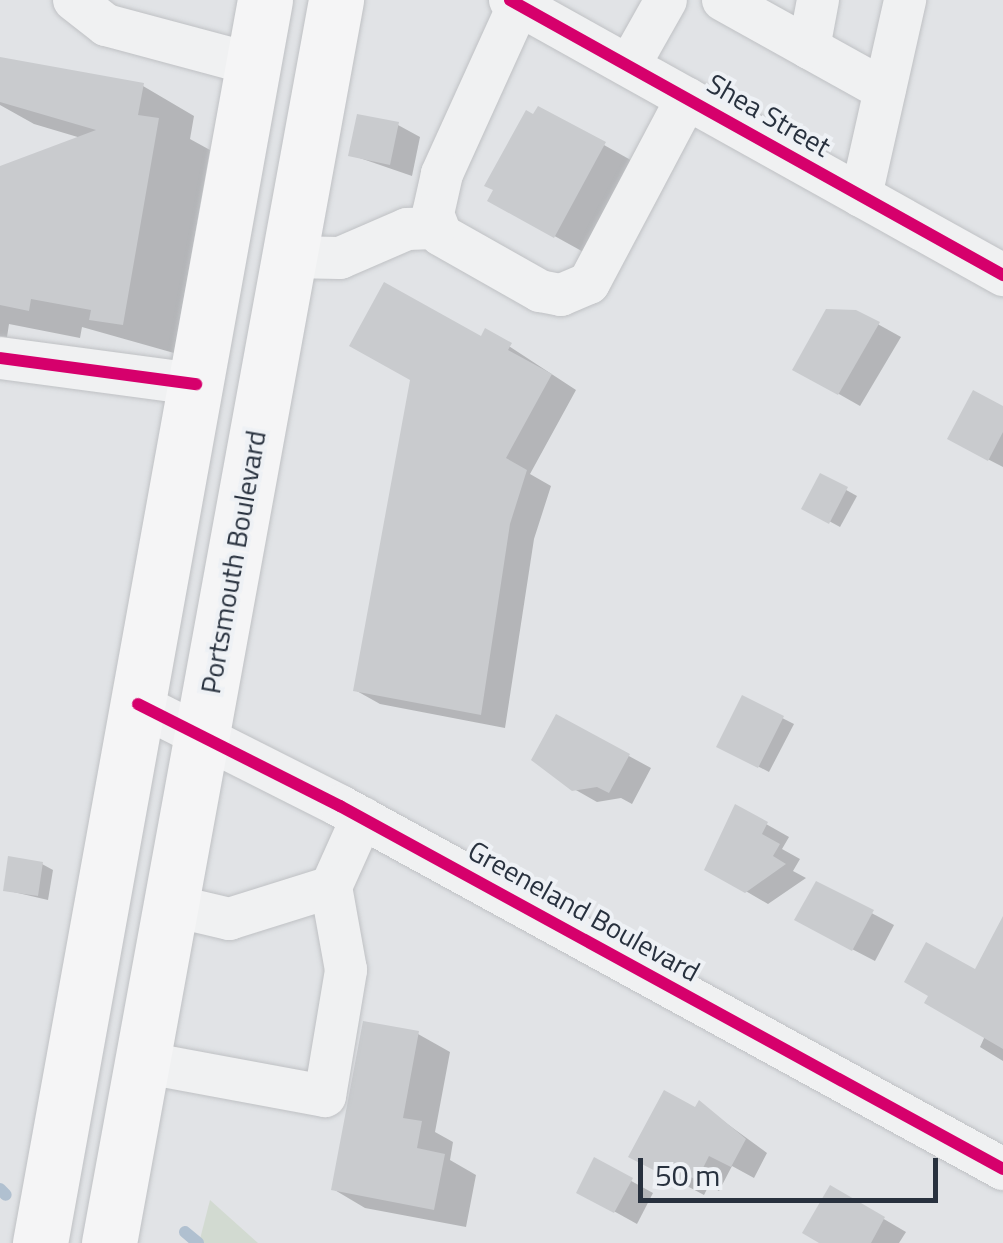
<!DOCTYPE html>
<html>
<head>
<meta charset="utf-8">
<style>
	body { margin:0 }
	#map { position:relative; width:1003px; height:1243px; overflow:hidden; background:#e1e3e6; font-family:"Titillium Web",sans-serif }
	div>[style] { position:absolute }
	.green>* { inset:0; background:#d2dad1 }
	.shadow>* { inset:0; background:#0003 }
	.stream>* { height:12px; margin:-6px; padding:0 6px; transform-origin:6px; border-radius:6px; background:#b0c0d0 }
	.building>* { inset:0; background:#c9cbce }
	.roads { filter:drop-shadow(0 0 2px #bfc1c4) drop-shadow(0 0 2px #bfc1c4) }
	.minor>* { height:42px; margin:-21px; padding:0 21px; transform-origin:21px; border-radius:21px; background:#f0f1f2 }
	.major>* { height:55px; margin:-27.5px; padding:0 27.5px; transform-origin:27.5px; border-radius:27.5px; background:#f5f5f6 }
	.cycleway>* { height:12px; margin:-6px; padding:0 6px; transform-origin:6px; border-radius:6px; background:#d6006c }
	span { translate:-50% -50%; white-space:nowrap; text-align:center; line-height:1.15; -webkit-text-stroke:8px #eef1f5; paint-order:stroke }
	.street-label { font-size:28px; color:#28313e }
	.scale { position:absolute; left:638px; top:1158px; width:300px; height:45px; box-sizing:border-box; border:5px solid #28313e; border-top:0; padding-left:12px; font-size:30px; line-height:35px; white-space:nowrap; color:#28313e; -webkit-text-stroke:8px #eef1f5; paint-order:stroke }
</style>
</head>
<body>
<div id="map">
	<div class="green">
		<i style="clip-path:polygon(210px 1200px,258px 1243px,199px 1243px)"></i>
	</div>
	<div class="shadow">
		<i style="clip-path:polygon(0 59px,143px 86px,194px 116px,190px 139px,210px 150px,174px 353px,82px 327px,80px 338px,9px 324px,7px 337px,0 336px,0 168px,81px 138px,34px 124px,0 105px)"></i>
		<i style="clip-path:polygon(398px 125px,420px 137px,412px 176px,351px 155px)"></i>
		<i style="clip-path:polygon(604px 145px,636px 163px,587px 254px,522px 218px)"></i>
		<i style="clip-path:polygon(856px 312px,901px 337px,860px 406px,795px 369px)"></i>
		<i style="clip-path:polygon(486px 331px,576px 390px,530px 474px,551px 486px,534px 539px,505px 728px,380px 704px,355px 690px)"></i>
		<i style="clip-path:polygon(1003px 409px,1003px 467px,972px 451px)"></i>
		<i style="clip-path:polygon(821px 476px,857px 496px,840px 527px,805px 508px)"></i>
		<i style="clip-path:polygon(743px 698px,794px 724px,769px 772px,719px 746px)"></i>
		<i style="clip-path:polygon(557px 717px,651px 768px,632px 804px,621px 798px,597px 802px,574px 789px)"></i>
		<i style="clip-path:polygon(736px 807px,789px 837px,782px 849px,800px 859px,793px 871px,806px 878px,768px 904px,708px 869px)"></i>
		<i style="clip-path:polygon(42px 864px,53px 870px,48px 900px,5px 890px)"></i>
		<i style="clip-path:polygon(817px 884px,894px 925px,875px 961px,819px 932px)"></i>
		<i style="clip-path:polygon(1003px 939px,1003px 1061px,980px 1047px,985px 1036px,976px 972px)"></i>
		<i style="clip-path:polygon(418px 1034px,450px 1052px,435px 1132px,453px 1142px,450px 1160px,476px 1175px,466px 1227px,365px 1208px,333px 1189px)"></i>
		<i style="clip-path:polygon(700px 1104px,767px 1153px,754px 1178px,732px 1166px,719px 1191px,709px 1185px,704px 1195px,653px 1168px)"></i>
		<i style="clip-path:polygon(595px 1161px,653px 1193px,637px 1224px,601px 1204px)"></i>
		<i style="clip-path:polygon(831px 1188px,906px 1232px,899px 1243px,824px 1243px)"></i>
	</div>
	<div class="stream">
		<i style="left:0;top:1189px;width:8px;rotate:45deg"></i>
		<i style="left:185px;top:1232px;width:17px;rotate:40deg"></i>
	</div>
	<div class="building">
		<i style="clip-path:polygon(0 57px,144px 83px,138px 115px,159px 118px,123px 325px,89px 320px,91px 310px,31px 299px,29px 311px,0 305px,0 166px,96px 130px,0 102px)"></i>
		<i style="clip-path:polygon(538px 106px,606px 142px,554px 238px,487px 201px,493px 190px,484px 186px,526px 110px,533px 114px)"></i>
		<i style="clip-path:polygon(357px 114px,399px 122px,390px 165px,348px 156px)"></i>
		<i style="clip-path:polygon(384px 282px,481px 336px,485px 328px,512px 343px,508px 350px,552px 374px,506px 458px,527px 470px,510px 524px,481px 715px,353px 691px,410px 380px,349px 346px)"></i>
		<i style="clip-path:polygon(826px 309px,856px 310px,880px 322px,838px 395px,792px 370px)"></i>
		<i style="clip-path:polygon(973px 390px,1003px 406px,1003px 432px,988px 461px,947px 439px)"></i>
		<i style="clip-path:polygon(820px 473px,848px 487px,829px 524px,801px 509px)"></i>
		<i style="clip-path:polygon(742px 695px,784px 716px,758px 768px,716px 747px)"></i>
		<i style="clip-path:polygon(556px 714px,630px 754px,609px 793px,597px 787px,572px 791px,531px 760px)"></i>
		<i style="clip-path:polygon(735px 804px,768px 822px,762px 834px,780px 844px,773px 856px,786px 864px,745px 893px,704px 870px)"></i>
		<i style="clip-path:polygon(8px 856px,43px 862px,38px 896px,3px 891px)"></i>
		<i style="clip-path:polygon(816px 881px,874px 910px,852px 951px,794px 920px)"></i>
		<i style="clip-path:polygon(1003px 916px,1003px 1049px,924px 1003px,928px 996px,904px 982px,926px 942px,975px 969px)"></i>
		<i style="clip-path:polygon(363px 1021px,419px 1031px,403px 1118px,422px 1121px,417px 1148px,445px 1154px,434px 1210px,331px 1190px)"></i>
		<i style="clip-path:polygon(664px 1090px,695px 1107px,699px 1100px,746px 1139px,731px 1167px,709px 1156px,697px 1180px,686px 1175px,681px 1184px,628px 1157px)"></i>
		<i style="clip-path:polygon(594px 1157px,633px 1178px,614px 1213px,576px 1193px)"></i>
		<i style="clip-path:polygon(830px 1185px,885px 1217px,871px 1243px,819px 1243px,802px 1233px)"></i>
	</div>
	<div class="roads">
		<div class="minor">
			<i style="left:74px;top:0;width:41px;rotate:38deg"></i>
			<i style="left:106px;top:25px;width:154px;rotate:15deg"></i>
			<i style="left:510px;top:0;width:565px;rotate:29.15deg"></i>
			<i style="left:723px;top:0;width:185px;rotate:29.1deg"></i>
			<i style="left:519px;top:4px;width:187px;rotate:114.4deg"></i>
			<i style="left:442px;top:174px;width:41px;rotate:102.7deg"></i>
			<i style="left:433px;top:214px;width:22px;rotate:69deg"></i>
			<i style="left:441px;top:235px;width:114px;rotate:29.5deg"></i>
			<i style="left:540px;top:291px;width:21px;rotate:11deg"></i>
			<i style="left:561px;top:295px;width:30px;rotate:-23deg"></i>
			<i style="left:589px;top:283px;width:209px;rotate:-62.1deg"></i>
			<i style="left:809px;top:48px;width:49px;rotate:-79.4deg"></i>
			<i style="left:630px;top:64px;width:73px;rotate:-60.6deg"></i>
			<i style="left:861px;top:196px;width:201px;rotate:-77.3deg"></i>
			<i style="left:289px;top:257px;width:51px;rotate:1.1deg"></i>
			<i style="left:340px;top:258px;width:73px;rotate:-23.4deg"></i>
			<i style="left:407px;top:229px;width:28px;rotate:-2deg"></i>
			<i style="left:0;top:358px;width:198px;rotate:7.6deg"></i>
			<i style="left:138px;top:704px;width:226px;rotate:26.8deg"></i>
			<i style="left:340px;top:806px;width:756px;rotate:28.7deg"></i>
			<i style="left:170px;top:905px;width:61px;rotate:13.3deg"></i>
			<i style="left:229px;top:919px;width:107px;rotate:-17.4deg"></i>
			<i style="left:331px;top:887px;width:76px;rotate:-65.8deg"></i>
			<i style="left:141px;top:1062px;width:187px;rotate:10.5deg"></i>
			<i style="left:325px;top:1096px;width:128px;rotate:-80.5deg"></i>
			<i style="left:346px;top:970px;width:84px;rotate:-100.2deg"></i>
		</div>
		<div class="major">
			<i style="left:40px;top:1243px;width:1263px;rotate:-79.74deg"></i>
			<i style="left:109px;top:1243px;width:1264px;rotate:-79.65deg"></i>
		</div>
	</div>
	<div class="cycleway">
		<i style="left:510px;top:0;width:565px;rotate:29.15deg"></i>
		<i style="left:0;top:358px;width:198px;rotate:7.6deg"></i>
		<i style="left:138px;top:704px;width:226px;rotate:26.8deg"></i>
		<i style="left:340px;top:806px;width:756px;rotate:28.7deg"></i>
	</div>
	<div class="street-label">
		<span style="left:769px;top:115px;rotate:30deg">Shea Street</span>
		<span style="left:233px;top:562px;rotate:-80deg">Portsmouth Boulevard</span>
		<span style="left:584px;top:911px;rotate:29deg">Greeneland Boulevard</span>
	</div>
	<div class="scale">50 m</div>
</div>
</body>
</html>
